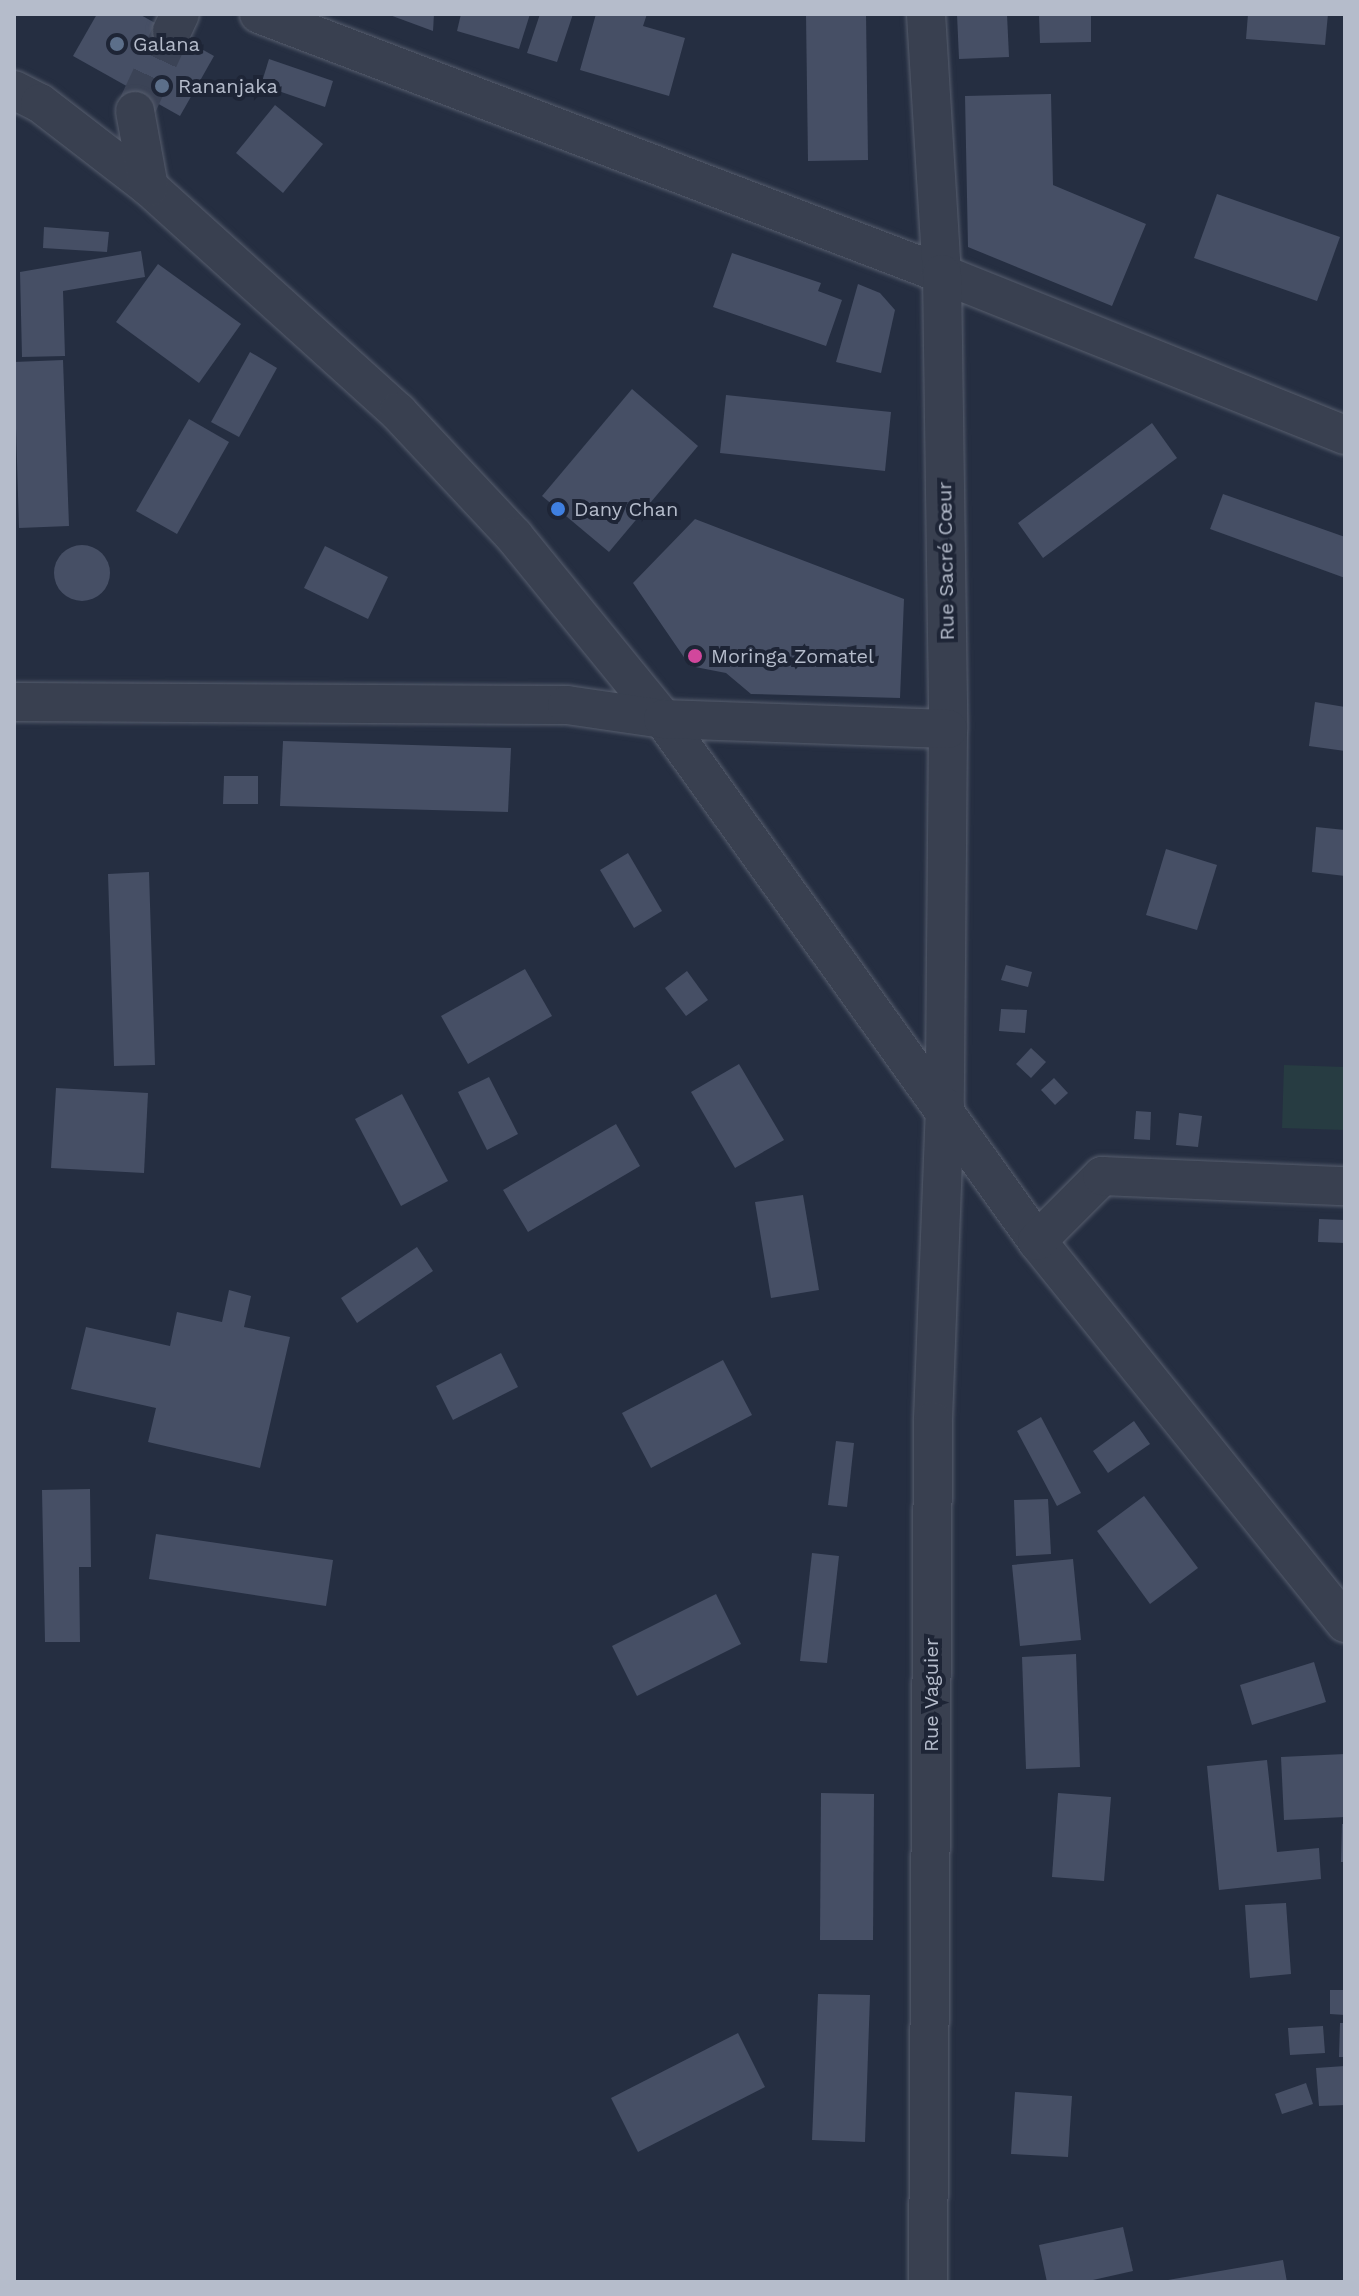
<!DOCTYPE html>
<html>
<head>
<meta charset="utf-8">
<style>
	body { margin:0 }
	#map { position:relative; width:1359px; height:2296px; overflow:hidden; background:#252e41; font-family:"Work Sans",sans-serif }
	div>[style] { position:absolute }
	.green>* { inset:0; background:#273c42 }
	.building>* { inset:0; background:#464f65 }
	.round { border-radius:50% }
	.minor-tunnel>* { height:38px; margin-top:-19px; transform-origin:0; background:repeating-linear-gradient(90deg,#3b4356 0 38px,transparent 0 57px) }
	.roads { filter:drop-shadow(0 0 2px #575e6e) drop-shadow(0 0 2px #575e6e) }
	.minor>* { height:38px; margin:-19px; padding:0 19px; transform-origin:19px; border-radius:19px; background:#394050 }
	.dots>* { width:22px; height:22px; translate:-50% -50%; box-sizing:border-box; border:4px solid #1e2536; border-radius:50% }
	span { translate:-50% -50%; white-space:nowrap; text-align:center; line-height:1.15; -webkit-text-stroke:8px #1e2536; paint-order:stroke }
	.poi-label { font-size:20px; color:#b5bccb }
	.left { translate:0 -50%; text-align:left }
	.street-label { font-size:20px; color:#b5bccb }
	.frame { position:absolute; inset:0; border:16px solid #b5bccb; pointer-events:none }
</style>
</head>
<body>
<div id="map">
	<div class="green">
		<i style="clip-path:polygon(1284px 1065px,1345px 1067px,1345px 1130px,1282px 1128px)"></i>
	</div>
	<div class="building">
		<i style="clip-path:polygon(97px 14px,139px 14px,214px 56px,180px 116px,73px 56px)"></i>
		<i style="clip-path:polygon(387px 14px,434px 14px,433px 31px)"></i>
		<i style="clip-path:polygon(461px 14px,530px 14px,519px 49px,457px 31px)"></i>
		<i style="clip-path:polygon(540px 14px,573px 14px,557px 62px,527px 53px)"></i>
		<i style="clip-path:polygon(596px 14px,647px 14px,643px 26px,685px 38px,669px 96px,580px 70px)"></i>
		<i style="clip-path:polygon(806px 14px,866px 14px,868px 160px,808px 161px)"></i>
		<i style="clip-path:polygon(957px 14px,1007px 14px,1009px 57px,959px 59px)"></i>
		<i style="clip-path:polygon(1039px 14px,1091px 14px,1091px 42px,1040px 43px)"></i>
		<i style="clip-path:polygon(1248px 14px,1328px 14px,1325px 45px,1246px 39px)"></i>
		<i style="clip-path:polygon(269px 59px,333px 81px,325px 107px,261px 85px)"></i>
		<i style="clip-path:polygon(1051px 94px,1053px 185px,1146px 224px,1112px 306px,968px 247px,965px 96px)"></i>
		<i style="clip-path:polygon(275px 105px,323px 144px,283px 193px,236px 153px)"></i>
		<i style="clip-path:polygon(1217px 194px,1340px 237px,1317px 301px,1194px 258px)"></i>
		<i style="clip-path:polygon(44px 227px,109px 232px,107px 252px,43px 248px)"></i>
		<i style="clip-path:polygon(141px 251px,145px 277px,63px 291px,65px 356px,22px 357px,20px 272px)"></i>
		<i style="clip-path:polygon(732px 253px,821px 283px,818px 291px,842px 300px,826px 346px,713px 307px)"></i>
		<i style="clip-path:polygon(158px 264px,241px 324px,199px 383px,116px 322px)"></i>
		<i style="clip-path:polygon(858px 284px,880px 293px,895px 310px,881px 373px,836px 362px)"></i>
		<i style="clip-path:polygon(250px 352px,277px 368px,239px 437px,211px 422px)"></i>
		<i style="clip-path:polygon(63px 360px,69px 526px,19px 528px,14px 362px)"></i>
		<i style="clip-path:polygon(632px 389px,698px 446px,609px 552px,542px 496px)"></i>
		<i style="clip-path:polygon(726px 395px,891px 412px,885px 471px,720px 453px)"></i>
		<i style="clip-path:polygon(189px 419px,229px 442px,177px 534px,136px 511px)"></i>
		<i style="clip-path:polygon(1152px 423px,1177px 458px,1043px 558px,1018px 523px)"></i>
		<i style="clip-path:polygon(1223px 494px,1345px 537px,1345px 578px,1210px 529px)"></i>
		<i style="clip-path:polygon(695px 519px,904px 599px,900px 698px,751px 694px,726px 673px,690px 666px,633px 583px)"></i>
		<i class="round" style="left:54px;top:545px;width:56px;height:56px"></i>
		<i style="clip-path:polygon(325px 546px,388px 577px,368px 619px,304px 588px)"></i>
		<i style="clip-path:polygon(1315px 702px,1345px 707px,1345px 751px,1309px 746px)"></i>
		<i style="clip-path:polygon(283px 741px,511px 748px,508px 812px,280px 806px)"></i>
		<i style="clip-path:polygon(224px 776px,258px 776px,258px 804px,223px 804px)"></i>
		<i style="clip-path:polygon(1316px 827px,1345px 830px,1345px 876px,1312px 872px)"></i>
		<i style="clip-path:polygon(1166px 849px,1217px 865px,1197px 930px,1146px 915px)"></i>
		<i style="clip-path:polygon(628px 853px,662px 911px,634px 928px,600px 870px)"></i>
		<i style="clip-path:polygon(149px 872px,155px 1065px,114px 1066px,108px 874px)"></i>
		<i style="clip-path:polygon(1006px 965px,1032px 972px,1028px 987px,1001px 980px)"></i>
		<i style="clip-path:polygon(525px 969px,552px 1016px,468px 1064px,441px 1016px)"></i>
		<i style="clip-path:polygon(687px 971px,708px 1000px,686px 1016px,665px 988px)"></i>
		<i style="clip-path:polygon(1001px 1009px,1027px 1010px,1025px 1033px,999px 1031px)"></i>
		<i style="clip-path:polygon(1031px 1048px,1046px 1062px,1031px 1078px,1016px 1064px)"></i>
		<i style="clip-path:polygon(739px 1064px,784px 1140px,735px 1168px,691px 1092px)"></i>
		<i style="clip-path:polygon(489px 1077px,518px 1134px,487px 1150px,458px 1092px)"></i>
		<i style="clip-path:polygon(1054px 1078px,1068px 1093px,1055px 1105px,1041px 1090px)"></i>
		<i style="clip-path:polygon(56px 1088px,148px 1093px,144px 1173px,51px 1168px)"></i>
		<i style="clip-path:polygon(402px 1094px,448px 1181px,401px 1206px,355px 1119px)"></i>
		<i style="clip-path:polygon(1136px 1111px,1151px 1112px,1150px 1140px,1134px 1139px)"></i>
		<i style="clip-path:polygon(1179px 1113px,1202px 1116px,1198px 1147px,1176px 1145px)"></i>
		<i style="clip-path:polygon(616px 1124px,640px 1166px,528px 1232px,503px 1190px)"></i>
		<i style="clip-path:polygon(803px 1195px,819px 1290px,771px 1298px,755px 1202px)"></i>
		<i style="clip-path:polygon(1319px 1219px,1345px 1220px,1345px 1243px,1318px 1242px)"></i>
		<i style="clip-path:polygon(417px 1247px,433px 1271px,357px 1323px,341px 1298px)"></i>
		<i style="clip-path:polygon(229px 1290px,251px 1296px,244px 1327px,290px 1337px,260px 1468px,148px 1442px,156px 1408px,71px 1389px,86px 1327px,170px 1346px,177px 1312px,222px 1322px)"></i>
		<i style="clip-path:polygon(501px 1353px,518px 1387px,453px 1420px,436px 1386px)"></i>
		<i style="clip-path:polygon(723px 1360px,752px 1415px,651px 1468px,622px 1413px)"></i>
		<i style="clip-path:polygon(1041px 1417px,1081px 1493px,1057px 1506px,1017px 1431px)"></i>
		<i style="clip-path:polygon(1134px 1421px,1150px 1444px,1108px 1473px,1093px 1451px)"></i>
		<i style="clip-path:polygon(836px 1441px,854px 1443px,847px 1507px,828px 1505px)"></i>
		<i style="clip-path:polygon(90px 1489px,91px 1567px,79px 1567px,80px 1642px,45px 1642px,42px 1490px)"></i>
		<i style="clip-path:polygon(1144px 1496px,1198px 1568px,1150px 1604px,1097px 1531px)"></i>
		<i style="clip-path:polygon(1048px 1499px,1051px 1554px,1016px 1556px,1014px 1500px)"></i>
		<i style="clip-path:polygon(156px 1534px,333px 1560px,326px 1606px,149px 1579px)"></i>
		<i style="clip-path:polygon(812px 1553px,839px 1556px,827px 1663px,800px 1661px)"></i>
		<i style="clip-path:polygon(1073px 1559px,1081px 1640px,1020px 1646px,1012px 1565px)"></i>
		<i style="clip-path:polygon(716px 1594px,741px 1644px,637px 1696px,612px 1646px)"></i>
		<i style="clip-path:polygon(1076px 1654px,1080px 1767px,1026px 1769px,1022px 1657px)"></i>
		<i style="clip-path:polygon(1314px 1662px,1326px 1702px,1252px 1725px,1240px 1685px)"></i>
		<i style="clip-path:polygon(1345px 1754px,1345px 1817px,1284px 1820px,1281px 1757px)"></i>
		<i style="clip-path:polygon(1267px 1760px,1277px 1852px,1319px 1848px,1321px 1879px,1219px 1890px,1207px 1766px)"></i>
		<i style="clip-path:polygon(821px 1793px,874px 1794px,873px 1940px,820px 1940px)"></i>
		<i style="clip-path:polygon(1058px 1793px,1111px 1797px,1104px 1881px,1052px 1877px)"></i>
		<i style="clip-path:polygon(1342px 1824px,1345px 1824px,1345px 1862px,1341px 1862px)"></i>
		<i style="clip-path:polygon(1286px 1903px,1291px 1974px,1250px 1978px,1245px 1905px)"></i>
		<i style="clip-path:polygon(1330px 1990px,1345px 1990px,1345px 2015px,1330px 2014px)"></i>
		<i style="clip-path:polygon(818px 1994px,870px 1995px,865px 2142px,812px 2140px)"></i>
		<i style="clip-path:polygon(1340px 2023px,1345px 2023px,1345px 2057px,1339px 2057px)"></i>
		<i style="clip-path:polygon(1323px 2026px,1325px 2053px,1290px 2055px,1288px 2028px)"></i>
		<i style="clip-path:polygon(738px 2033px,765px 2087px,638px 2152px,611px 2098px)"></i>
		<i style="clip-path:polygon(1345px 2066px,1345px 2105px,1319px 2106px,1316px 2068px)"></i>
		<i style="clip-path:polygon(1306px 2083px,1313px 2104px,1282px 2114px,1275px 2094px)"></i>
		<i style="clip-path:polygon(1015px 2092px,1072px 2096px,1068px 2157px,1011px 2154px)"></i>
		<i style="clip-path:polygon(1123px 2227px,1133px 2271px,1084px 2282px,1047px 2282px,1039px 2245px)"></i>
		<i style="clip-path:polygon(1283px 2260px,1287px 2282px,1168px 2282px,1168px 2280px)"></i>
	</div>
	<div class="minor-tunnel">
		<i style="left:135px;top:111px;width:88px;rotate:-65.2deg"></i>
	</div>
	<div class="roads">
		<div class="minor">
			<i style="left:259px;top:14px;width:731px;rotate:20.84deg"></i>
			<i style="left:942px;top:274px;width:434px;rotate:21.8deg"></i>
			<i style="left:926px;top:14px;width:260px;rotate:86.5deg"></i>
			<i style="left:942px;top:274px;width:455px;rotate:89.2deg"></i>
			<i style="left:948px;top:729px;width:378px;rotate:90.5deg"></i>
			<i style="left:945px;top:1107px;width:314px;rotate:92.2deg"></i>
			<i style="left:933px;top:1421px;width:861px;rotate:90.33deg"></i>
			<i style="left:172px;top:31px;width:19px;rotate:-65deg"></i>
			<i style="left:14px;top:90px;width:29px;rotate:27deg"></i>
			<i style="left:40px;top:103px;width:138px;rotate:37.6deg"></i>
			<i style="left:149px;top:187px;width:336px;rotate:42.1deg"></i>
			<i style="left:398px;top:412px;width:170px;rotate:46.9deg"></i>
			<i style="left:514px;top:536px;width:236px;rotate:50.8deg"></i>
			<i style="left:663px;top:719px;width:642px;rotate:54.38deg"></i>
			<i style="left:1037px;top:1241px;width:491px;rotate:51.1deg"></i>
			<i style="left:135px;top:111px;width:77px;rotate:79.6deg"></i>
			<i style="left:14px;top:702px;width:553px;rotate:0.31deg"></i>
			<i style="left:567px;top:705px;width:97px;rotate:8.3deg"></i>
			<i style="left:663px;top:719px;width:285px;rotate:2deg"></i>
			<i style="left:1037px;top:1241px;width:92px;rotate:-45deg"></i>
			<i style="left:1102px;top:1176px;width:243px;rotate:2.4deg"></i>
		</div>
	</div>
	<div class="dots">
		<i style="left:117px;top:44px;background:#5c6f8a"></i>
		<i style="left:162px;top:86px;background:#5c6f8a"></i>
		<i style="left:558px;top:509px;background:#3f7fe0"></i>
		<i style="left:695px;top:656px;background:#d1479c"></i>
	</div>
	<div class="poi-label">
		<span class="left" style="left:133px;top:44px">Galana</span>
		<span class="left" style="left:178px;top:86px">Rananjaka</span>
		<span class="left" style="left:574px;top:509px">Dany Chan</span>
		<span class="left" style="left:711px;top:656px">Moringa Zomatel</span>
	</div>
	<div class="street-label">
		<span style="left:946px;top:561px;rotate:-91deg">Rue Sacré Cœur</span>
		<span style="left:931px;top:1695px;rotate:-90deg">Rue Vaguier</span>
	</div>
	<div class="frame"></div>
</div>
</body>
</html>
